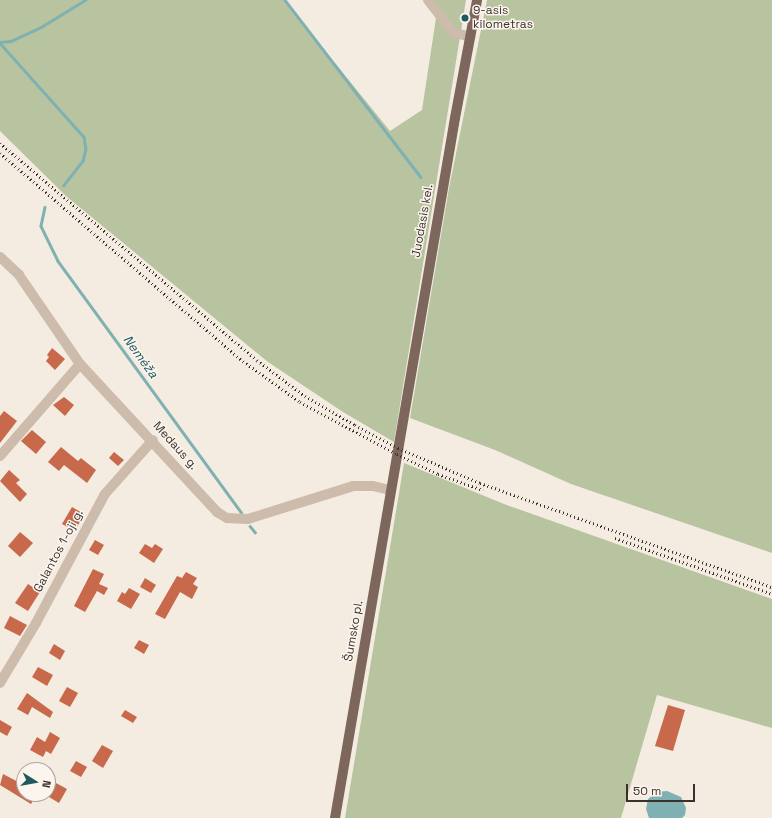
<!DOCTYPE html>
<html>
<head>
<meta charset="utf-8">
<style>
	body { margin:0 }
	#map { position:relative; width:772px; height:818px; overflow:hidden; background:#f4ebe1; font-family:"Space Grotesk",sans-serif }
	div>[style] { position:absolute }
	.green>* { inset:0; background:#b8c4a0 }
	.water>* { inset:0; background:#7fb0b2 }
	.stream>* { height:2.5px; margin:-1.25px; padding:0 1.25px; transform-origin:1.25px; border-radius:1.25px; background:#7fb0b2 }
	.building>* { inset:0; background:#c8694b }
	.minor>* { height:10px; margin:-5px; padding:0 5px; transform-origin:5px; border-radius:5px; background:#cdbbac }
	.major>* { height:10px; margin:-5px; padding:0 5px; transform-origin:5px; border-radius:5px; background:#7d675c }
	.rail>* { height:2.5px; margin-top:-1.25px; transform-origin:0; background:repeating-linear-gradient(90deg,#3b302b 0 1px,transparent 0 4px) }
	.dots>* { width:11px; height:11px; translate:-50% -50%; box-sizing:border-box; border:2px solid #fbf5ee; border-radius:50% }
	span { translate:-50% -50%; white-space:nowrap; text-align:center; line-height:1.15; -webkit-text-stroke:3px #fbf5ee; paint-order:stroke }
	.poi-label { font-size:12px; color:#3b302b }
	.left { translate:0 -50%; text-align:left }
	.street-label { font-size:12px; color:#3b302b }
	.water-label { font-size:13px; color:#1f5a5e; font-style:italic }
	.north { position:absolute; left:16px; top:762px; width:40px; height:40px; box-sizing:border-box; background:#fbf5ee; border:1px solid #aea6a0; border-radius:50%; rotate:101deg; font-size:11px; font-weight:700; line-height:16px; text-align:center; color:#3b302b }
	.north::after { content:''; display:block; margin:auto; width:14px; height:18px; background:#1f5a5e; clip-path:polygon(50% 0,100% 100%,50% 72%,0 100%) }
	.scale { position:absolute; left:626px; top:784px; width:69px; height:18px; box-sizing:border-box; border:2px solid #3b302b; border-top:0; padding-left:5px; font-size:12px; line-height:14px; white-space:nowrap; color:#3b302b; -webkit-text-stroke:3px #fbf5ee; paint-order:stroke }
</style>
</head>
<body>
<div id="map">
	<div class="green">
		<i style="clip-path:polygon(0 0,284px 0,390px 131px,422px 110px,436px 18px,423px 0,466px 0,394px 442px,343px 412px,268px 362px,66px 196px,0 131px)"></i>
		<i style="clip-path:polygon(487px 0,772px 0,772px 553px,571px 484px,495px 450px,410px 418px,449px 188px)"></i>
		<i style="clip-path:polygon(404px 463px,504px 504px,772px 599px,772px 728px,657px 695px,621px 818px,345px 818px)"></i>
	</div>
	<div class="water">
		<i style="clip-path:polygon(667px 791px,681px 797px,686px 808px,685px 815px,682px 818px,649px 818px,646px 809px,648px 799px,657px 792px)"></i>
	</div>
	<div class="stream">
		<i style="left:285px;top:0;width:223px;rotate:52.5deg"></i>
		<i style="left:0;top:42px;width:11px;rotate:-5deg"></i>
		<i style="left:11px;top:41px;width:33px;rotate:-25deg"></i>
		<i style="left:41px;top:27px;width:52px;rotate:-31.5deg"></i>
		<i style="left:0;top:43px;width:126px;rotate:48.2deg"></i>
		<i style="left:84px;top:137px;width:12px;rotate:81deg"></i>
		<i style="left:86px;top:149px;width:12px;rotate:104deg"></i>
		<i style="left:83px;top:161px;width:31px;rotate:128deg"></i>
		<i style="left:45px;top:207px;width:19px;rotate:102deg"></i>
		<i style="left:41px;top:226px;width:39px;rotate:64deg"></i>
		<i style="left:58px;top:261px;width:311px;rotate:53.9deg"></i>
		<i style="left:250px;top:526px;width:8px;rotate:50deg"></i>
	</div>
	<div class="building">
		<i style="clip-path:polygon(52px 348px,65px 359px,55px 370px,46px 361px,49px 357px,47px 355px)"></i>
		<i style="clip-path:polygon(64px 397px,74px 405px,65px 416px,53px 405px)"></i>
		<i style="clip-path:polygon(4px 411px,17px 421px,0 443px,0 416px)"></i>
		<i style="clip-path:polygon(32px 430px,46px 442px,36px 454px,21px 441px)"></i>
		<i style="clip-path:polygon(61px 447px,78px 461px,81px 458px,96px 470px,87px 483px,64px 465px,59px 471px,48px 462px)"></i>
		<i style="clip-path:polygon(114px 452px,124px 460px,118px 466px,109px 458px)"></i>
		<i style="clip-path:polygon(9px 470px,20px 480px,16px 483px,27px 494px,20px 502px,0 481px)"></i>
		<i style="clip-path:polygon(72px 507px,84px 514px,75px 531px,62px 524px)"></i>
		<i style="clip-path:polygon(20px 532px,33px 543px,20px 557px,8px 546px)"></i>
		<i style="clip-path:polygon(95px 540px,104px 545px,98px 555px,89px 550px)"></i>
		<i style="clip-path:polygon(145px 544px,152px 548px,155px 544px,163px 549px,154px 563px,139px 553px)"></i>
		<i style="clip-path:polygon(93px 569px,104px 574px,99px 584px,108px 588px,104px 595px,97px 591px,85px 612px,74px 606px)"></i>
		<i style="clip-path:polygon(186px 572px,197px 578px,193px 584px,198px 587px,192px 599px,180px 592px,165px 619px,155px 614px,177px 576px,182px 578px)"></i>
		<i style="clip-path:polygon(145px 578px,156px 585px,151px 593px,140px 587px)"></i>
		<i style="clip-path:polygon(28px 584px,40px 592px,28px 611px,15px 603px)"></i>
		<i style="clip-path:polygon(129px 588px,140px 594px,131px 609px,117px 601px,122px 592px,125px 594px)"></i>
		<i style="clip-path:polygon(10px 616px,27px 625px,20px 636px,4px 628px)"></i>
		<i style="clip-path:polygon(139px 640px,149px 645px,144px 654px,134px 648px)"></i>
		<i style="clip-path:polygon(54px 644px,65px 651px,60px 660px,49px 653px)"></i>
		<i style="clip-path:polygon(38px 667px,53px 675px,47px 686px,32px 677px)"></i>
		<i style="clip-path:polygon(67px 687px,78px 693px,70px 707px,59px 701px)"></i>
		<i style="clip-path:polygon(27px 693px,53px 712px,50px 718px,32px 707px,28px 715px,17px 709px)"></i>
		<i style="clip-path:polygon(668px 705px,685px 710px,673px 751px,655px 746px)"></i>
		<i style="clip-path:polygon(125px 710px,137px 717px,133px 723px,121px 716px)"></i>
		<i style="clip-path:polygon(0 720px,12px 727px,7px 736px,0 732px)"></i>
		<i style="clip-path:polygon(50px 732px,60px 738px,51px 754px,46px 751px,43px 757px,30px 750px,37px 737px,45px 742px)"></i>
		<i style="clip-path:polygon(102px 745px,113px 751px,103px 768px,92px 761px)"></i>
		<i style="clip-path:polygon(76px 761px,87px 767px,81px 777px,70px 771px)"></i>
		<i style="clip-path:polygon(3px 774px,24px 785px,24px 794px,37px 794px,31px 804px,0 785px)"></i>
		<i style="clip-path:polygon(56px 783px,67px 789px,59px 803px,49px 797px)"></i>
	</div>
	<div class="minor">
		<i style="left:428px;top:0;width:41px;rotate:52deg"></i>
		<i style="left:453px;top:32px;width:18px;rotate:16deg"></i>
		<i style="left:0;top:257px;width:26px;rotate:43deg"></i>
		<i style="left:19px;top:275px;width:108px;rotate:55.6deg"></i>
		<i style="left:80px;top:364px;width:202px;rotate:47.2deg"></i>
		<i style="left:217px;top:512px;width:12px;rotate:31deg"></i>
		<i style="left:227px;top:518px;width:21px;rotate:3deg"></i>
		<i style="left:248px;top:519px;width:110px;rotate:-17.4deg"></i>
		<i style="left:353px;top:486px;width:20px"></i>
		<i style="left:373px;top:486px;width:18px;rotate:13deg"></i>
		<i style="left:0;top:456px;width:122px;rotate:-49deg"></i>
		<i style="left:0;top:683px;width:70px;rotate:-59deg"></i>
		<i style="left:36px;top:623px;width:146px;rotate:-61.9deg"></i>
		<i style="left:105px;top:494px;width:72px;rotate:-48.4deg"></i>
	</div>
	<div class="major">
		<i style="left:335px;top:818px;width:710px;rotate:-80.27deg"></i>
		<i style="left:455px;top:118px;width:120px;rotate:-79.4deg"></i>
	</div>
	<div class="rail">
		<i style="left:0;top:143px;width:336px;rotate:40.2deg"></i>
		<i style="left:257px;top:360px;width:60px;rotate:36.9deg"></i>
		<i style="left:305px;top:396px;width:58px;rotate:30.1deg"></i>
		<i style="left:355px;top:425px;width:49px;rotate:28.1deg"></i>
		<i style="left:398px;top:448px;width:89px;rotate:23.1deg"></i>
		<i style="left:480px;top:483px;width:310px;rotate:19.6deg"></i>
		<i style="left:0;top:153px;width:320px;rotate:40.6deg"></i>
		<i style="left:243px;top:361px;width:70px;rotate:35.7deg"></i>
		<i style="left:300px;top:402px;width:110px;rotate:28.2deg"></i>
		<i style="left:397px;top:454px;width:46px;rotate:26deg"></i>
		<i style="left:438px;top:474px;width:48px;rotate:19.6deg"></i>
		<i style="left:615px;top:538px;width:167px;rotate:19.6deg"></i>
	</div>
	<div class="dots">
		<i style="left:465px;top:18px;background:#1f5a5e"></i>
	</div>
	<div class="poi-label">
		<span class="left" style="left:473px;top:18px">9-asis<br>kilometras</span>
	</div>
	<div class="street-label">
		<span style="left:423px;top:221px;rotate:-80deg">Juodasis kel.</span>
		<span style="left:175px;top:446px;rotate:48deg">Medaus g.</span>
		<span style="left:59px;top:551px;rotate:-62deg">Galantos 1-oji g.</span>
		<span style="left:354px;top:631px;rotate:-80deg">Šumsko pl.</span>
	</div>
	<div class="water-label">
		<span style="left:140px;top:357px;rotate:54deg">Nemėža</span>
	</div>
	<div class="north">N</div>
	<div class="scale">50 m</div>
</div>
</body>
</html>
